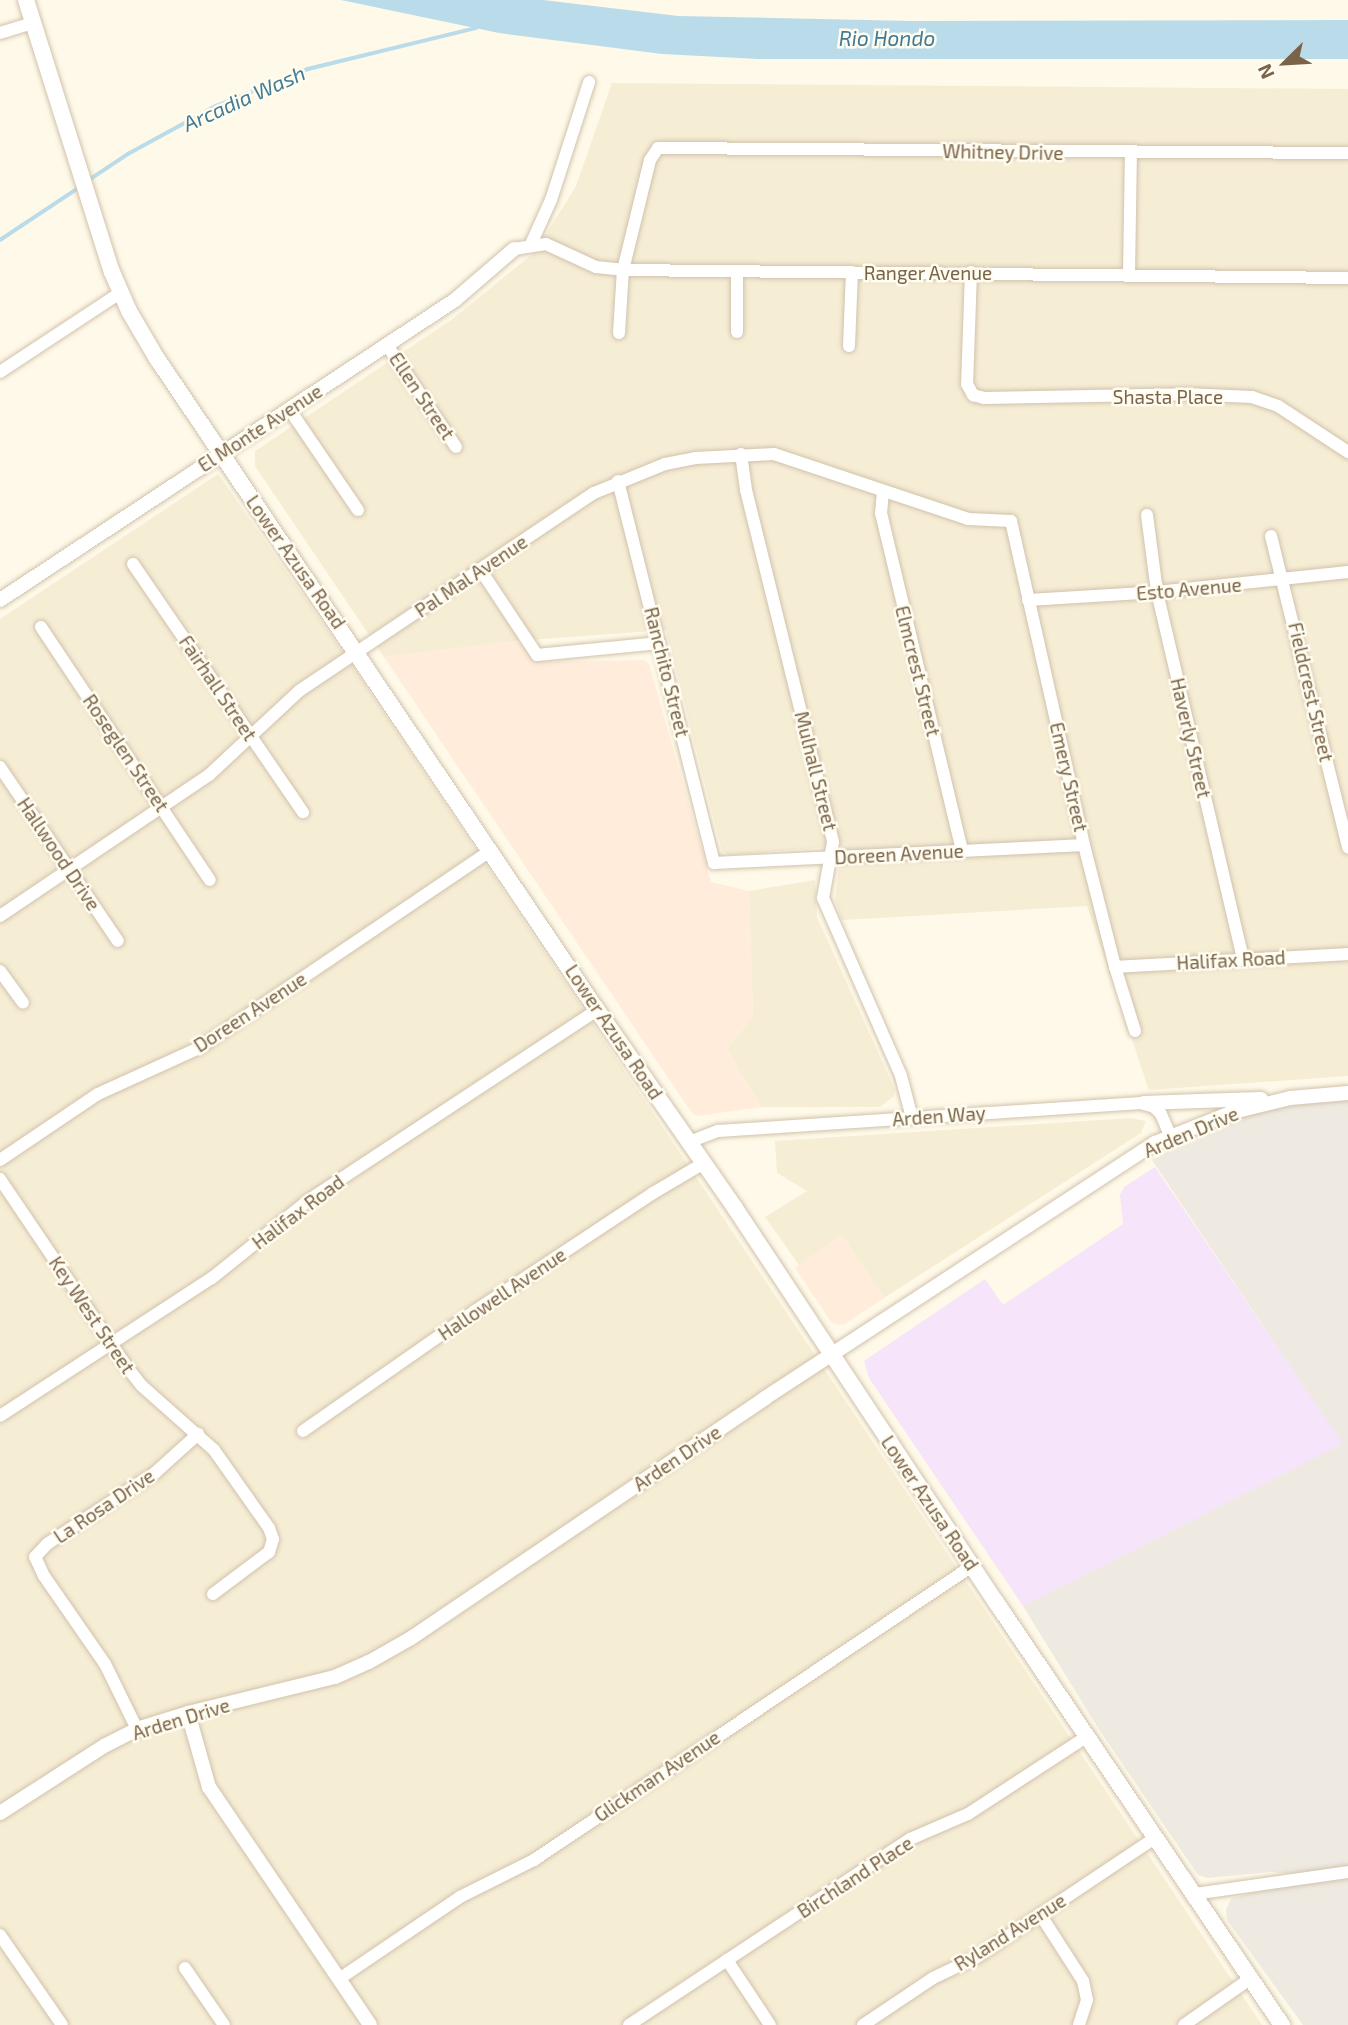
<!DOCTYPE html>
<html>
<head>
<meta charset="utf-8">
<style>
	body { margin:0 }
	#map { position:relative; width:1348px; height:2025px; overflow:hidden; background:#fef9e8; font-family:"Exo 2",sans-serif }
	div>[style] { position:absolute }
	.residential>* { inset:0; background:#f6edd5 }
	.commercial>* { inset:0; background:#ffecdb }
	.industrial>* { inset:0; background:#eeeae1 }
	.education>* { inset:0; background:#f6e4fa }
	.water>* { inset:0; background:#badbe9 }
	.stream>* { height:3.5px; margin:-1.75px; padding:0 1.75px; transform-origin:1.75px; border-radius:1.75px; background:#badbe9 }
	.roads { filter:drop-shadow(0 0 2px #d1c2ac) drop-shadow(0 0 2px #d1c2ac) }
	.minor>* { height:12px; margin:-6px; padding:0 6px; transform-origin:6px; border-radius:6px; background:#fff }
	.tertiary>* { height:14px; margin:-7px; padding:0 7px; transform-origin:7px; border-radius:7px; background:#fff }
	.secondary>* { height:16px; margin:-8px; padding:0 8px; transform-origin:8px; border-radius:8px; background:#fff }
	span { translate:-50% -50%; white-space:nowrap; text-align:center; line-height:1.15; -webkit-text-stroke:5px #fffcf0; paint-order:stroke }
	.street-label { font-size:19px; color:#7a6349 }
	.water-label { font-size:21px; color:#437a96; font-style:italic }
	.north { position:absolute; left:1250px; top:28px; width:70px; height:70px; -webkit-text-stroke:5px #fffcf0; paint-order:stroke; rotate:246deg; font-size:19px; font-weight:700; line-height:28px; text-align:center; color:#7a6349 }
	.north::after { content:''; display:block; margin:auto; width:24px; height:32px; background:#7a6349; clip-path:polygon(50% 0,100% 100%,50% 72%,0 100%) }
</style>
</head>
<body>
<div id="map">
	<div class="residential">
		<i style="clip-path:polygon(612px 83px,1348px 89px,1348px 1076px,1149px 1090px,1087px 906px,842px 920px,835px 901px,841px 846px,729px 855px,722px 851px,666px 630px,516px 641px,384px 657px,255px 466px,255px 451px,451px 320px,535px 252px,576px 186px)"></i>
		<i style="clip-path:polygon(218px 474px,345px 655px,690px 1168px,1262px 2025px,0 2025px,0 619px)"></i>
		<i style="clip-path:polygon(815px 880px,817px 917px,895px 1090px,893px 1097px,880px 1107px,761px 1107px,727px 1049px,753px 1016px,749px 891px)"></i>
		<i style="clip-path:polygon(1130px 1118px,1146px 1121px,1141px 1133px,884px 1298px,842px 1236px,799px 1265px,765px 1217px,807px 1191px,777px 1173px,775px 1141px)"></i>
	</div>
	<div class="commercial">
		<i style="clip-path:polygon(516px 641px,543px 662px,645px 660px,649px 664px,711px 882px,749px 891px,753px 1016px,727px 1049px,761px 1107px,698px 1116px,692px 1113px,384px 657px)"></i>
		<i style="clip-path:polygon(841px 1235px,884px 1298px,843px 1325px,832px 1323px,795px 1268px)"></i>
	</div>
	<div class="industrial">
		<i style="clip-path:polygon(1348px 1093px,1348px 2025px,1303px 2025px,1227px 1920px,1226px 1910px,1231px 1899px,1240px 1896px,1321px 1875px,1270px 1872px,1208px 1878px,1198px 1875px,1098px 1728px,1023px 1606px,1342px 1444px,1152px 1160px,1172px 1149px,1171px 1138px,1233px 1112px)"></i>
	</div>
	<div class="education">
		<i style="clip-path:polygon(1155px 1167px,1343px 1444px,1023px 1606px,869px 1378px,864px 1361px,985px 1279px,1003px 1305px,1123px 1224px,1120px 1195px,1124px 1187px)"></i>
	</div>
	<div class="water">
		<i style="clip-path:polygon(341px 0,543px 0,678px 16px,911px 21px,1348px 20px,1348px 59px,759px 59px,662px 54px,499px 33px)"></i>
	</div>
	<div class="stream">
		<i style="left:89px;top:180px;width:47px;rotate:-33.7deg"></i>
		<i style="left:128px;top:154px;width:100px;rotate:-28.6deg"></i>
		<i style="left:216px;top:106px;width:99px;rotate:-21.9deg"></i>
		<i style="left:308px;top:69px;width:173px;rotate:-13.7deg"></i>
		<i style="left:0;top:240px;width:96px;rotate:-33.5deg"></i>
	</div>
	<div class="roads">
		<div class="minor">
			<i style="left:0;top:33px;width:34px;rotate:-17deg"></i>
			<i style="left:531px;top:244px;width:48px;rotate:-65.6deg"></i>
			<i style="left:551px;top:200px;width:124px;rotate:-72.1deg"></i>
			<i style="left:514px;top:249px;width:32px;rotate:-9deg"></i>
			<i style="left:546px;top:244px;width:55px;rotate:24.7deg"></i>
			<i style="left:596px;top:267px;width:27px;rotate:6deg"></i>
			<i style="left:623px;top:270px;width:725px;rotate:0.63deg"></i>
			<i style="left:971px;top:272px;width:112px;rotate:92deg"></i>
			<i style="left:967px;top:384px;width:13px;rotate:61deg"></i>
			<i style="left:973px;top:395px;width:11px;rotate:15deg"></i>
			<i style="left:984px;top:398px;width:201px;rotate:-1.1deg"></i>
			<i style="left:1185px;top:394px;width:67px;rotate:2.6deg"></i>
			<i style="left:1252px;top:397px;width:28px;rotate:19deg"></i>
			<i style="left:1278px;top:406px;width:84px;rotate:33.3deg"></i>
			<i style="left:1129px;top:275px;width:121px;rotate:-89.1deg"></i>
			<i style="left:737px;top:332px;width:61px;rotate:-90deg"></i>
			<i style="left:619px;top:333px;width:63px;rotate:-86.4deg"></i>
			<i style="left:623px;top:270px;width:113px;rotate:-76.2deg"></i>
			<i style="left:650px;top:160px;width:14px;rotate:-56deg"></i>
			<i style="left:658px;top:148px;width:690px;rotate:0.42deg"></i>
			<i style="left:387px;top:345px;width:123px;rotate:55.9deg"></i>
			<i style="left:849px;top:346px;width:74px;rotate:-87.7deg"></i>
			<i style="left:0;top:372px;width:144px;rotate:-33.4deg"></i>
			<i style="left:290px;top:410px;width:121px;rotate:55.8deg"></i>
			<i style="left:741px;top:454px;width:36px;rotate:82deg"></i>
			<i style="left:746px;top:490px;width:363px;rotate:76.1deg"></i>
			<i style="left:833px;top:842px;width:57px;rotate:100.1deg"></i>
			<i style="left:823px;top:898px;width:194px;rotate:66.3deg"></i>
			<i style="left:901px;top:1076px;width:43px;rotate:75.3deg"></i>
			<i style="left:618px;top:481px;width:394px;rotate:75.9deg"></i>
			<i style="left:714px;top:863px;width:370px;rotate:-2.8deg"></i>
			<i style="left:883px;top:491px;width:22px;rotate:95deg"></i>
			<i style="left:881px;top:513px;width:347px;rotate:76.5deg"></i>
			<i style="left:1147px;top:515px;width:78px;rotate:82.6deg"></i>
			<i style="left:1157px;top:592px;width:378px;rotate:76.8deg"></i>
			<i style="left:1271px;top:536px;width:321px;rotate:76.1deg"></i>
			<i style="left:133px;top:564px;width:301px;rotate:55.6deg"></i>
			<i style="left:480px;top:569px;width:103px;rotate:56.5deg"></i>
			<i style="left:537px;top:655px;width:123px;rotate:-5.6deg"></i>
			<i style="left:1028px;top:600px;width:129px;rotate:-3.5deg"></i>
			<i style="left:1157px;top:592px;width:192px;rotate:-6deg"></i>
			<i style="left:41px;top:627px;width:304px;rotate:56.3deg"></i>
			<i style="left:0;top:767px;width:210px;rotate:55.9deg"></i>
			<i style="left:0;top:916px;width:252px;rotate:-34deg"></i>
			<i style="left:209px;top:775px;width:123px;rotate:-43deg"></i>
			<i style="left:299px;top:691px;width:355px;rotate:-33.9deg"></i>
			<i style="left:594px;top:493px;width:77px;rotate:-22.2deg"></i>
			<i style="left:665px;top:464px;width:31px;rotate:-11deg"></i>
			<i style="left:695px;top:458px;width:79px;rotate:-2.9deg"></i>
			<i style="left:774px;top:454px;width:205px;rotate:18.5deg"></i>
			<i style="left:968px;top:519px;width:43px;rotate:2.7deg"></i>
			<i style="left:1011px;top:521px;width:332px;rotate:77.3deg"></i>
			<i style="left:1084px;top:845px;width:126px;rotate:75.7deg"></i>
			<i style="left:1115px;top:967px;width:67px;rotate:72.6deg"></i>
			<i style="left:1115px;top:967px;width:233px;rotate:-3.2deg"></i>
			<i style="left:0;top:971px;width:39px;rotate:54deg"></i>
			<i style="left:689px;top:1142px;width:31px;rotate:-21deg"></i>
			<i style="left:718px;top:1131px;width:424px;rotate:-3.8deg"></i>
			<i style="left:1141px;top:1103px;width:14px;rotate:17deg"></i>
			<i style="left:1154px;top:1107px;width:10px;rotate:45deg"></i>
			<i style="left:1161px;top:1114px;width:26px;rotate:67deg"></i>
			<i style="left:0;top:1160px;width:118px;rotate:-34deg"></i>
			<i style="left:98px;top:1094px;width:111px;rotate:-24.5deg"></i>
			<i style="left:199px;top:1048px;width:353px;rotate:-34.1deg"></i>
			<i style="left:0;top:1179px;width:227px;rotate:56deg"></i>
			<i style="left:127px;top:1367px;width:24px;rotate:52deg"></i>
			<i style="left:142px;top:1386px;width:96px;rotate:41.6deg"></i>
			<i style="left:214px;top:1450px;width:95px;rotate:54.8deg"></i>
			<i style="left:269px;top:1528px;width:12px;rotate:70deg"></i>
			<i style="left:273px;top:1539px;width:14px;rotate:107deg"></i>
			<i style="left:269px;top:1552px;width:70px;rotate:143.1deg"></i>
			<i style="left:0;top:1416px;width:253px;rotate:-33.1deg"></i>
			<i style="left:212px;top:1278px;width:124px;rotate:-38.8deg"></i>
			<i style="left:309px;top:1200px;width:345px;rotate:-33.4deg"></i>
			<i style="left:303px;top:1431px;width:210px;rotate:-34.9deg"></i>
			<i style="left:475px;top:1311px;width:214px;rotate:-33.5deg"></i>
			<i style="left:653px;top:1193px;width:59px;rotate:-30.5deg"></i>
			<i style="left:137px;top:1729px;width:72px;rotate:-116.2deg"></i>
			<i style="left:105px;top:1664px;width:107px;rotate:-124.7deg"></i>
			<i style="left:44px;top:1576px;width:21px;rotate:-115deg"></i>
			<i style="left:35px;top:1557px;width:18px;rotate:-47deg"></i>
			<i style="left:47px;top:1544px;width:131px;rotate:-33.4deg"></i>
			<i style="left:156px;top:1472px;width:57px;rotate:-42.1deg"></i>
			<i style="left:1194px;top:1894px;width:156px;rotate:-8.1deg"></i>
			<i style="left:1040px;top:1914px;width:80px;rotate:57.3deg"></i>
			<i style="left:1083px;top:1981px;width:19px;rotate:78deg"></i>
			<i style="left:1087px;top:2000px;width:26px;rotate:108deg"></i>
			<i style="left:0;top:1935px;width:109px;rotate:55.4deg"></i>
			<i style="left:727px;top:1960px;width:78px;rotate:56.5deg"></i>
			<i style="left:185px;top:1968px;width:69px;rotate:55.6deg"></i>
			<i style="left:339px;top:1979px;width:146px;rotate:-34.1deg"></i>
			<i style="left:460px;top:1897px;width:83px;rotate:-26.6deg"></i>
			<i style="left:534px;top:1860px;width:528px;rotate:-33.87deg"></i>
			<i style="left:629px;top:2025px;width:337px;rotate:-33.5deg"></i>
			<i style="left:910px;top:1839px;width:63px;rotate:-23.3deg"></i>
			<i style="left:968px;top:1814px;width:141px;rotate:-33.1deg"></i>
			<i style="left:863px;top:2025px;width:84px;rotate:-33.9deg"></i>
			<i style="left:933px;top:1978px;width:49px;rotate:-25.5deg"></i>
			<i style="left:977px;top:1957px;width:214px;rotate:-33.8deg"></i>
			<i style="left:1184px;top:2025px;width:82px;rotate:-35deg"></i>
		</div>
		<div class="tertiary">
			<i style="left:0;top:600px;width:545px;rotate:-33.4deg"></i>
			<i style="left:455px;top:300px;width:78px;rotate:-40.8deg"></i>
			<i style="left:1144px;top:1103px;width:117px;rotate:-2deg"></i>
			<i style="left:188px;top:1713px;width:77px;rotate:74.2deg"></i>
			<i style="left:209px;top:1787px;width:287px;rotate:55.9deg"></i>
			<i style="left:0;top:1813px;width:124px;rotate:-32.8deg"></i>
			<i style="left:104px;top:1746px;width:37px;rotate:-27deg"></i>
			<i style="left:137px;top:1729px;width:53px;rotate:-17.4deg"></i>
			<i style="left:188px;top:1713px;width:151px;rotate:-13.8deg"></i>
			<i style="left:335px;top:1677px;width:37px;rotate:-24deg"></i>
			<i style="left:369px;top:1662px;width:48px;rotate:-29.7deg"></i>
			<i style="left:411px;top:1638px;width:428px;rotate:-34.1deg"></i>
			<i style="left:765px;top:1398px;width:466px;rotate:-33.2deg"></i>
			<i style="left:1155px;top:1143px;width:84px;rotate:-21.7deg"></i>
			<i style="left:1233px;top:1112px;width:59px;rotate:-13.8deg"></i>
			<i style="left:1290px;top:1098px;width:58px;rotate:-4.9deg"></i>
		</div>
		<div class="secondary">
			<i style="left:26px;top:0;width:285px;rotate:72.5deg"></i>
			<i style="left:112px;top:272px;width:43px;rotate:66.4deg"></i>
			<i style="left:129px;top:311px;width:53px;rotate:59.6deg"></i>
			<i style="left:156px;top:357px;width:788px;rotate:55.97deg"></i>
			<i style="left:597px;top:1010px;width:241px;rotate:55.1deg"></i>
			<i style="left:735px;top:1208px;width:473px;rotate:56.5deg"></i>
			<i style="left:996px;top:1602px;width:511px;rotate:55.94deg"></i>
		</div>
	</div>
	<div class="street-label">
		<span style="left:1003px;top:152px;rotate:1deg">Whitney Drive</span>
		<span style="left:928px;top:273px">Ranger Avenue</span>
		<span style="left:422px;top:396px;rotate:56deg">Ellen Street</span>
		<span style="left:1168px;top:397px">Shasta Place</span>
		<span style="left:260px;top:428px;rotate:-33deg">El Monte Avenue</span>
		<span style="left:296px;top:562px;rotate:55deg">Lower Azusa Road</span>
		<span style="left:471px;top:576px;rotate:-34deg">Pal Mal Avenue</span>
		<span style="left:1189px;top:589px;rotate:-5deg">Esto Avenue</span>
		<span style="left:918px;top:671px;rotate:76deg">Elmcrest Street</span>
		<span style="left:667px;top:672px;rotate:76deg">Ranchito Street</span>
		<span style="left:218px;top:688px;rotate:56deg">Fairhall Street</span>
		<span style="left:1311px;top:692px;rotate:77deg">Fieldcrest Street</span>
		<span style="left:1191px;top:738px;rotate:77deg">Haverly Street</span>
		<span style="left:126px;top:753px;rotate:56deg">Roseglen Street</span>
		<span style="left:816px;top:771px;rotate:76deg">Mulhall Street</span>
		<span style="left:1069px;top:777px;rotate:77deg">Emery Street</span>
		<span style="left:59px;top:854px;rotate:56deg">Hallwood Drive</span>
		<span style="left:899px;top:854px;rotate:-3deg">Doreen Avenue</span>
		<span style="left:1231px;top:960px;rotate:-3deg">Halifax Road</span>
		<span style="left:250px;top:1012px;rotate:-33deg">Doreen Avenue</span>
		<span style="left:614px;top:1032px;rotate:56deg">Lower Azusa Road</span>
		<span style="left:939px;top:1116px;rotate:-4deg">Arden Way</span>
		<span style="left:1191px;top:1132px;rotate:-23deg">Arden Drive</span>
		<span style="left:298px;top:1212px;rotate:-37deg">Halifax Road</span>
		<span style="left:502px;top:1294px;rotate:-34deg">Hallowell Avenue</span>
		<span style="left:92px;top:1315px;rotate:56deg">Key West Street</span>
		<span style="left:677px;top:1458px;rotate:-34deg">Arden Drive</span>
		<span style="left:930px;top:1503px;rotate:56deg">Lower Azusa Road</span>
		<span style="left:104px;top:1506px;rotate:-34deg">La Rosa Drive</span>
		<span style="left:181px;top:1719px;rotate:-17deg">Arden Drive</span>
		<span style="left:657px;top:1776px;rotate:-34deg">Glickman Avenue</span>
		<span style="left:855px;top:1877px;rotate:-33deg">Birchland Place</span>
		<span style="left:1010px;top:1932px;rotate:-32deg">Ryland Avenue</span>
	</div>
	<div class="water-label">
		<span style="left:887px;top:38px">Rio Hondo</span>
		<span style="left:244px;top:98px;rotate:-24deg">Arcadia Wash</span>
	</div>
	<div class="north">N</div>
</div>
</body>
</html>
